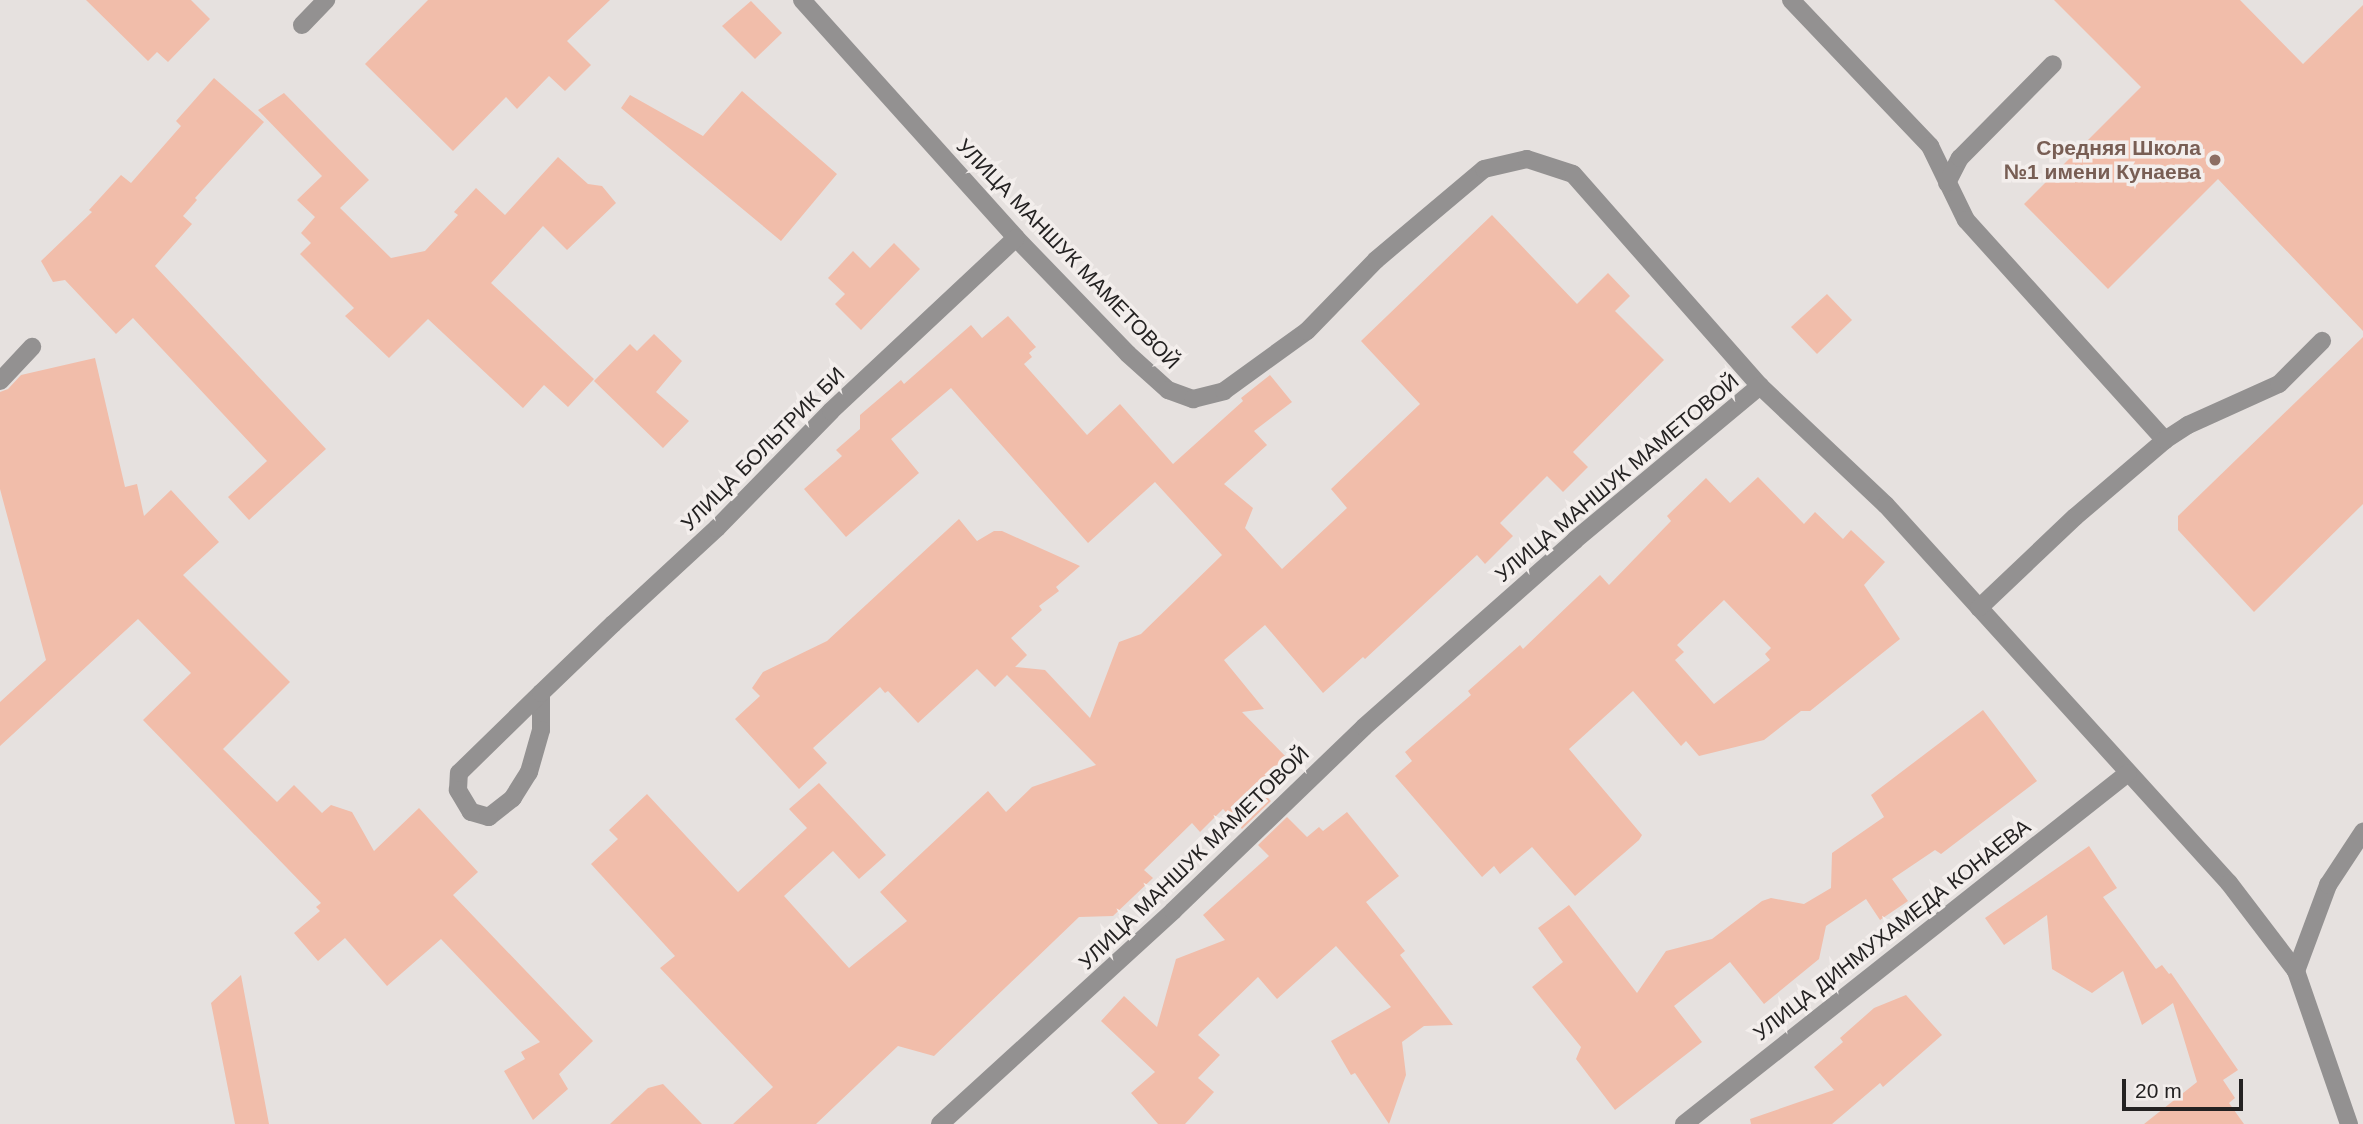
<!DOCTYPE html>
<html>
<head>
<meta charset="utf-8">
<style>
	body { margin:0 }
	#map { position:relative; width:2363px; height:1124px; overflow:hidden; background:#e6e1df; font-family:Arial,sans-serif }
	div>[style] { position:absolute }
	.building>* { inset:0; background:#f1bdaa }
	.minor>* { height:18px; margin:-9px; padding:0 9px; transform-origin:9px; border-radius:9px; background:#939191 }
	.dots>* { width:19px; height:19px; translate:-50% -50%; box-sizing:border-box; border:4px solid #f3eeec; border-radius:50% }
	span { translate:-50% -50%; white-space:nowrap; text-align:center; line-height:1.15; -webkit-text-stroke:7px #f3eeec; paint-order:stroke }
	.education-label { font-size:21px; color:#785e54; font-weight:700 }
	.right { translate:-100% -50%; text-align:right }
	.street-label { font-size:21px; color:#242222 }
	.scale { position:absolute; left:2122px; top:1079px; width:121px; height:32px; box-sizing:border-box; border:4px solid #242222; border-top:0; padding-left:9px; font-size:21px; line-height:24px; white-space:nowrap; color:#242222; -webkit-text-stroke:5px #f3eeec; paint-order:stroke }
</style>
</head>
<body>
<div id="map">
	<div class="building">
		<i style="clip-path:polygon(86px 0,191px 0,210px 19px,168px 62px,157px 52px,148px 61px)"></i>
		<i style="clip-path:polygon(428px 0,610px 0,567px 41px,591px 65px,565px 91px,549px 76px,517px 109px,506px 97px,453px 151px,365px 64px)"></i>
		<i style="clip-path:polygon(2054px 0,2240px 0,2303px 64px,2363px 5px,2363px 331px,2218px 179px,2108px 289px,2024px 204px,2141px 87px)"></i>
		<i style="clip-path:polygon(751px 1px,782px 33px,755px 59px,722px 26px)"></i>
		<i style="clip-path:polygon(214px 78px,264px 122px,195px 198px,197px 200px,183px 216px,192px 224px,155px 266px,326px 449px,249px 520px,228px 497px,267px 461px,133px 318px,116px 334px,65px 280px,53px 282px,41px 261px,92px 212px,89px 210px,121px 175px,131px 183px,181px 126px,176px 121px)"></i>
		<i style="clip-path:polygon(742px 91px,837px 174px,781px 241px,621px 108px,630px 95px,703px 136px)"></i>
		<i style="clip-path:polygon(284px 93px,369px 180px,340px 208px,391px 258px,425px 251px,458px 215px,454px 212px,476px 188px,505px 215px,558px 157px,588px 184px,602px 186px,616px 203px,567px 250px,543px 226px,491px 283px,594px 379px,568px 407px,544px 385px,523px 408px,428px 319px,389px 358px,345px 316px,354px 308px,300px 254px,311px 243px,301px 233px,315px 217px,297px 200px,322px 176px,258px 110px)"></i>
		<i style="clip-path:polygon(1492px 215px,1577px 304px,1608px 273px,1630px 296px,1615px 311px,1664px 360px,1573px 452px,1588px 467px,1563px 492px,1547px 476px,1500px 523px,1513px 536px,1485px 564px,1477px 555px,1365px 659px,1363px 657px,1323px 693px,1265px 625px,1224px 660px,1264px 709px,1242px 712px,1288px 759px,1258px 788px,1271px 801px,1242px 829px,1223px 809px,1200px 832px,1192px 823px,1144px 870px,1153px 878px,1113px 916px,1079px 917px,934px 1056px,898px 1046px,816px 1124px,733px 1124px,773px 1087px,660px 968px,675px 956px,591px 864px,618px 839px,609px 830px,647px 794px,738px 892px,807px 828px,789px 809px,819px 783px,886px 855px,859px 879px,833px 851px,784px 896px,849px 968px,907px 921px,880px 892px,988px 791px,1006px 812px,1032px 787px,1096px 765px,1007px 675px,995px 687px,977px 669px,918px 723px,888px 691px,885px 693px,880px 687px,813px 748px,827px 763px,799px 789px,735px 719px,760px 696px,752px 688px,763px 672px,827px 641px,959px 519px,977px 541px,994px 531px,1002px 531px,1080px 566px,1056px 587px,1059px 591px,1039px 606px,1042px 610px,1011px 638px,1027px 655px,1015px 667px,1045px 670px,1090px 718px,1119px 642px,1141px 634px,1222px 555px,1155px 482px,1088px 543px,951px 388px,891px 439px,919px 473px,846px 537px,804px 489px,842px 456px,836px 450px,860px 429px,860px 415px,901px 380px,904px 384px,971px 325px,982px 338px,1008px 316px,1036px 347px,1029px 353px,1032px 357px,1024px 364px,1087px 435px,1120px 404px,1173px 464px,1243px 401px,1241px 398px,1270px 375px,1292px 402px,1254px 431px,1267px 445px,1224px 484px,1253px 508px,1245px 528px,1282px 569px,1347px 508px,1331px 489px,1420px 404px,1361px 341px)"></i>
		<i style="clip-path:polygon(894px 243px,920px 269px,861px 330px,835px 304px,845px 294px,828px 278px,853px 251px,870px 268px)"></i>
		<i style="clip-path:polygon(1827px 294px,1852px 320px,1817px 354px,1791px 327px)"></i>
		<i style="clip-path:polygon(654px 334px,682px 361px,656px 392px,689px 421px,663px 448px,594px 381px,630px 344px,637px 351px)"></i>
		<i style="clip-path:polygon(2363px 337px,2363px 504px,2254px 612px,2178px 530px,2178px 516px)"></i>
		<i style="clip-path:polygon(95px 358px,125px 487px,137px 484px,144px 516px,171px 490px,219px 542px,183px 575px,290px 682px,223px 749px,277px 802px,294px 785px,322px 813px,331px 805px,352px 812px,374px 851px,419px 808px,478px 872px,453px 895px,593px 1041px,559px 1074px,568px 1089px,533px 1120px,504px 1071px,525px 1059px,521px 1052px,540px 1042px,441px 939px,387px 986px,345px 938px,318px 961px,294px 933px,320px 911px,316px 907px,321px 903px,143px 720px,191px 673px,138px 619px,0 746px,0 702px,46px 660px,0 489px,0 392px,8px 389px,21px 375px)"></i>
		<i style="clip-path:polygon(evenodd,1758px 477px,1804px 524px,1815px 512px,1843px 539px,1851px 530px,1885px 562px,1864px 585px,1900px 639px,1810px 711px,1801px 711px,1764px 740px,1699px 756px,1686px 741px,1681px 746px,1633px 691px,1569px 749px,1642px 835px,1639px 840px,1575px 896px,1532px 847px,1500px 874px,1494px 866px,1482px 877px,1395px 776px,1412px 761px,1405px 752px,1471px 695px,1468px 691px,1520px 645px,1523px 649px,1600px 575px,1609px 585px,1671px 521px,1667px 516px,1706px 478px,1730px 503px,1758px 477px,1724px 600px,1771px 648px,1765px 654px,1770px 660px,1714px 704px,1675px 660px,1684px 652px,1677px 645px,1724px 600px)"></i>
		<i style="clip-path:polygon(1983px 710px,2037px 781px,1941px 854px,1935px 850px,1892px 879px,1908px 901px,1880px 920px,1866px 899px,1826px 926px,1819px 959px,1764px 1004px,1730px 962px,1674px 1006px,1702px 1042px,1615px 1110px,1576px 1059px,1581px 1047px,1532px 987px,1563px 962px,1538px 928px,1569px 905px,1637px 993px,1666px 951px,1712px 939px,1762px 901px,1771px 898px,1804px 904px,1831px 888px,1832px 853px,1884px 817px,1871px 795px)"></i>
		<i style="clip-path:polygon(1347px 812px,1399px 876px,1366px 902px,1405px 951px,1400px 955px,1453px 1025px,1424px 1026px,1402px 1042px,1406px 1075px,1389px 1124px,1355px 1073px,1351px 1075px,1331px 1041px,1391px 1007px,1336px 946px,1277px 999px,1258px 977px,1198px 1035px,1220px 1055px,1198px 1078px,1214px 1092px,1185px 1124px,1158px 1124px,1131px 1093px,1155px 1072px,1101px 1021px,1124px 996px,1157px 1027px,1176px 959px,1225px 940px,1203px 915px,1269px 856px,1258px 845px,1287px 817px,1307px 837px,1319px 827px,1323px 831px)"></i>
		<i style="clip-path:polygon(2089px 846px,2117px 888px,2103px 897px,2156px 969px,2162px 965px,2169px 974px,2171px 973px,2238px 1070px,2223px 1080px,2235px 1098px,2229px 1103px,2244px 1124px,2144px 1124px,2197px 1082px,2173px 1003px,2142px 1025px,2123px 971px,2092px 993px,2052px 969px,2047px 915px,2004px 945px,1985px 918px)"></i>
		<i style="clip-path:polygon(241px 975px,246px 1002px,269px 1124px,235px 1124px,211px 1003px)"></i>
		<i style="clip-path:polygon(1906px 995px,1942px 1035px,1883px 1087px,1880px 1083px,1832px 1124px,1751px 1124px,1750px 1119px,1834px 1090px,1814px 1067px,1843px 1042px,1840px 1038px,1874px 1008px)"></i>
		<i style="clip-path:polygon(663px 1084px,702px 1124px,610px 1124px,648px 1088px)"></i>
	</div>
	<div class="minor">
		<i style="left:802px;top:0;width:320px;rotate:48deg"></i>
		<i style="left:1016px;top:238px;width:161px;rotate:46deg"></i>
		<i style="left:1128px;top:354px;width:54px;rotate:42deg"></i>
		<i style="left:1168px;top:390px;width:27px;rotate:20deg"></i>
		<i style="left:1193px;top:399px;width:32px;rotate:-14deg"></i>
		<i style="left:1224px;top:391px;width:102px;rotate:-35.9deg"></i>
		<i style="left:1307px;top:331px;width:99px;rotate:-45.8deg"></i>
		<i style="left:1376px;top:260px;width:141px;rotate:-40.1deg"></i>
		<i style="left:1484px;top:169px;width:44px;rotate:-13.1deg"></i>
		<i style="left:1527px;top:159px;width:48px;rotate:18.1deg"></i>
		<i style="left:1573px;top:174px;width:283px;rotate:48.6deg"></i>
		<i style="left:1760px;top:386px;width:173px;rotate:43.4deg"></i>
		<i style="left:1886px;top:505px;width:510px;rotate:47.78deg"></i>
		<i style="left:2229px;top:883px;width:111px;rotate:52.7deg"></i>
		<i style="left:2296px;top:971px;width:162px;rotate:70.9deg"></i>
		<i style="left:1791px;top:0;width:202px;rotate:46.4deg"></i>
		<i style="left:1930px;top:146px;width:82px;rotate:64.1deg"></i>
		<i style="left:1966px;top:220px;width:297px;rotate:47.9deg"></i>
		<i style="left:302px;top:25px;width:35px;rotate:-46deg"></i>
		<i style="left:1947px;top:183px;width:28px;rotate:-63deg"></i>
		<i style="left:1960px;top:158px;width:132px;rotate:-45.3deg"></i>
		<i style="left:0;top:381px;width:47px;rotate:-46.7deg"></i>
		<i style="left:1979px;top:608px;width:132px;rotate:-43.5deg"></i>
		<i style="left:2075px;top:517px;width:118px;rotate:-40.5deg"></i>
		<i style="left:2165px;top:440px;width:27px;rotate:-33deg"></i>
		<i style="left:2188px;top:425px;width:100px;rotate:-24.3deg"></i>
		<i style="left:2279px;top:384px;width:61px;rotate:-45deg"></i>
		<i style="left:541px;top:693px;width:37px;rotate:90deg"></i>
		<i style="left:541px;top:730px;width:44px;rotate:105.9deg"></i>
		<i style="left:529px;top:772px;width:31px;rotate:122deg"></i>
		<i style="left:513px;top:798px;width:31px;rotate:142deg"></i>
		<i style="left:489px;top:817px;width:19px;rotate:-164deg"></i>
		<i style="left:471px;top:812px;width:26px;rotate:-121deg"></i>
		<i style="left:458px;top:790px;width:17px;rotate:-87deg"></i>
		<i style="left:459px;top:773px;width:115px;rotate:-44.3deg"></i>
		<i style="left:541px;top:693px;width:100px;rotate:-43.8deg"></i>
		<i style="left:613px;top:624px;width:142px;rotate:-42.7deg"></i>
		<i style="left:717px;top:528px;width:163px;rotate:-45.7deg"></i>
		<i style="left:831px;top:411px;width:253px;rotate:-43.1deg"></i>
		<i style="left:2296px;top:971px;width:92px;rotate:-69.6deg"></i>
		<i style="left:2328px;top:885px;width:64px;rotate:-56.6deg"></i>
		<i style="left:940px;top:1124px;width:316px;rotate:-42.4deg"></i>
		<i style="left:1173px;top:911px;width:265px;rotate:-43.9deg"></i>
		<i style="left:1364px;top:727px;width:282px;rotate:-41.5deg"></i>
		<i style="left:1575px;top:540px;width:241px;rotate:-39.8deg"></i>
		<i style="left:1684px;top:1124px;width:566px;rotate:-38.33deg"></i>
	</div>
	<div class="dots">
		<i style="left:2215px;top:160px;background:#8d6e63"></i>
	</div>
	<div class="education-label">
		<span class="right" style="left:2201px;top:160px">Средняя Школа<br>№1 имени Кунаева</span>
	</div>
	<div class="street-label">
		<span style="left:1068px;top:254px;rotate:46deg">УЛИЦА МАНШУК МАМЕТОВОЙ</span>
		<span style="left:763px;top:449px;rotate:-45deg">УЛИЦА БОЛЬТРИК БИ</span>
		<span style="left:1617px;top:478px;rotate:-40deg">УЛИЦА МАНШУК МАМЕТОВОЙ</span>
		<span style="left:1194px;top:858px;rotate:-44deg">УЛИЦА МАНШУК МАМЕТОВОЙ</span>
		<span style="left:1892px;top:930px;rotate:-38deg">УЛИЦА ДИНМУХАМЕДА КОНАЕВА</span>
	</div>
	<div class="scale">20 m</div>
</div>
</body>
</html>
